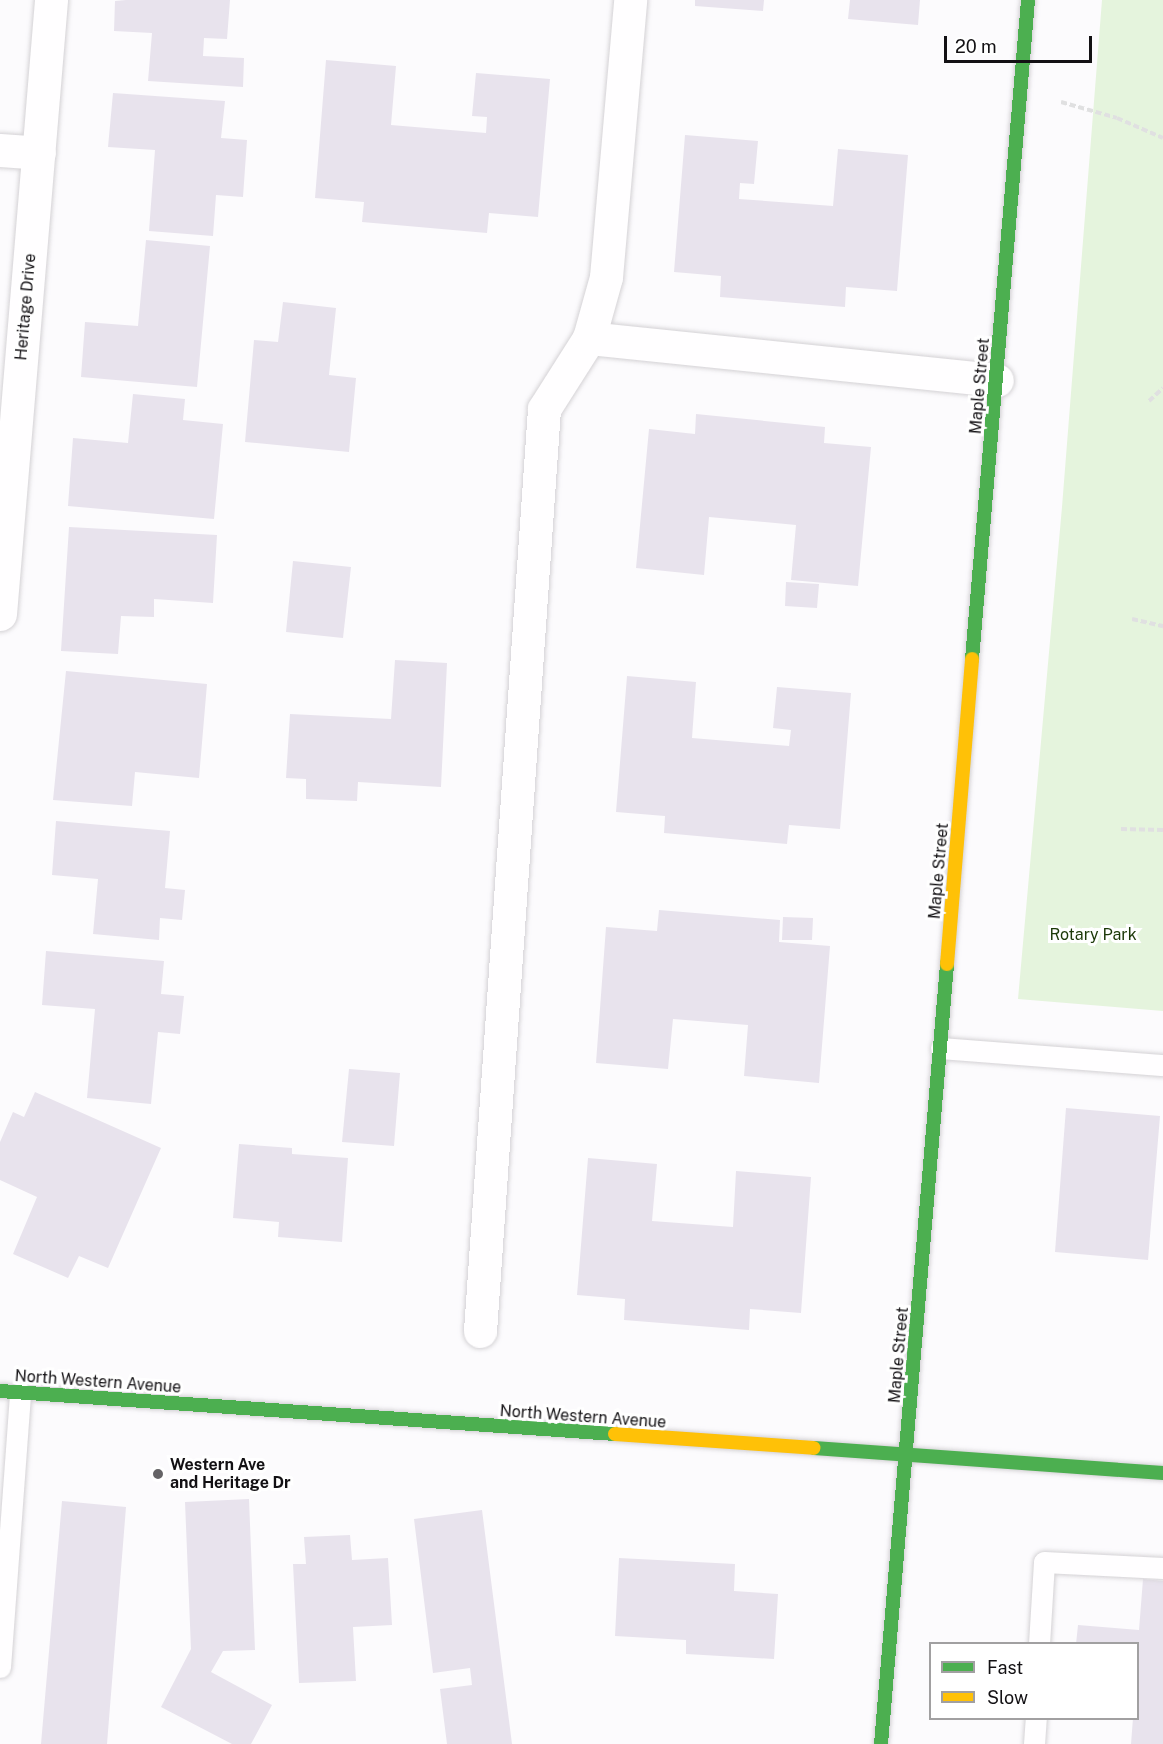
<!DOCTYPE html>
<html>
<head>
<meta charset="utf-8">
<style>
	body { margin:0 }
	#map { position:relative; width:1163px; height:1744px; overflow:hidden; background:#fcfbfd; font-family:"Public Sans",sans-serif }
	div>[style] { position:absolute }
	.green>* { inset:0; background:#e5f4dd }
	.building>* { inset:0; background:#e8e3ed }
	.path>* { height:4px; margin-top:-2px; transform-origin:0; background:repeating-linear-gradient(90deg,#e0e0e1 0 6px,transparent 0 9px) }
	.roads { filter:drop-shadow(0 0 2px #d4d2d5) drop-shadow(0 0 2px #d4d2d5) }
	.lane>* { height:21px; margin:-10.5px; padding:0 10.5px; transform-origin:10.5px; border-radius:10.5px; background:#fffeff }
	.street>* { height:33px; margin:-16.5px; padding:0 16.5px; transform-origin:16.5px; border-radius:16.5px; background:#fffeff }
	.fast>* { height:14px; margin:-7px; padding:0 7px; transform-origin:7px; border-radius:7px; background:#4caf50 }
	.slow>* { height:14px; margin:-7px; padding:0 7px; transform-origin:7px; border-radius:7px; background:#ffc107 }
	.dots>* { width:16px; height:16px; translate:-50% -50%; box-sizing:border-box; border:3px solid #fff; border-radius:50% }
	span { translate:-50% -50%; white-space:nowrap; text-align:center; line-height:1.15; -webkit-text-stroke:6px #fff; paint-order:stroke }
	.street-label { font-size:16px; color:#131114 }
	.park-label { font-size:16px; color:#1b3807 }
	.poi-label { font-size:16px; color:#131114; font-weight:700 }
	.left { translate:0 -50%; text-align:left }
	.legend { position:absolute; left:929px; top:1642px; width:210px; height:78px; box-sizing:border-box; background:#fff; border:2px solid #a1a0a1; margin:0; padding:8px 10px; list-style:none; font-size:18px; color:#131114 }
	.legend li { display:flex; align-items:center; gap:12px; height:30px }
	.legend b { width:30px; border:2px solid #a1a0a1 }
	.scale { position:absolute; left:944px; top:36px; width:148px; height:27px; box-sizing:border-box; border:3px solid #131114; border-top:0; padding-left:8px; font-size:18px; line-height:21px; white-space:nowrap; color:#131114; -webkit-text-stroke:4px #fff; paint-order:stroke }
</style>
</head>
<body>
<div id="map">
	<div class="green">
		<i style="clip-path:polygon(1102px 0,1163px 0,1163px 1011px,1018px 999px,1062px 507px)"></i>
	</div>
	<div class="building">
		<i style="clip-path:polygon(126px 0,230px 0,227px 39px,204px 38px,203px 56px,244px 58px,243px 87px,148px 81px,152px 33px,114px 31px,115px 1px)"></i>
		<i style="clip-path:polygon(695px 0,764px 0,763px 11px,695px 6px)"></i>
		<i style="clip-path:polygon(850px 0,920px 0,918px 25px,848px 19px)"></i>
		<i style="clip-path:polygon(326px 60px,396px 66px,391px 125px,486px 133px,487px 117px,472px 116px,476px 73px,550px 79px,538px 217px,489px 213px,487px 233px,362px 222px,364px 202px,315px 198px)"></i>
		<i style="clip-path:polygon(113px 93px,225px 101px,221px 138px,247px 140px,243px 197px,216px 195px,213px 236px,149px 231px,155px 150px,108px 147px)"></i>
		<i style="clip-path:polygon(685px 135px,758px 141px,754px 184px,740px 183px,739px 199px,833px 206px,838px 149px,908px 155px,897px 291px,846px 287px,845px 307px,720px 297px,721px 276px,674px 272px)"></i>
		<i style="clip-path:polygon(146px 240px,210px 246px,197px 387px,81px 377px,85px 322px,138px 326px)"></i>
		<i style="clip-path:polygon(283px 302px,336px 308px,329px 375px,356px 378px,349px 452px,245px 442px,254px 340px,278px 342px)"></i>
		<i style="clip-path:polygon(133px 394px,185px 399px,183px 420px,223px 424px,214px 519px,68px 506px,73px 438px,128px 443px)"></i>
		<i style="clip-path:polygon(696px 414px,825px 427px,824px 443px,871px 447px,858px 586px,791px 580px,796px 525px,709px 517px,704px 575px,636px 568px,649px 429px,695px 434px)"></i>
		<i style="clip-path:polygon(69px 527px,217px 535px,213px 603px,154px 599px,154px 617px,121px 616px,118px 654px,61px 651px)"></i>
		<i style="clip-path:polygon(293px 561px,351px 567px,343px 638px,286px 632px)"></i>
		<i style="clip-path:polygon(786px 582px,819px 584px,817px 608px,785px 606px)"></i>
		<i style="clip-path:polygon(395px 660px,447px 663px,441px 787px,358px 782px,357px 801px,306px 799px,306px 779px,286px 778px,290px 714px,391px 719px)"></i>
		<i style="clip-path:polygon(66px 671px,207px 684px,199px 778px,135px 772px,132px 806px,53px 800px)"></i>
		<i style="clip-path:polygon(627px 676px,696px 682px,692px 738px,789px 746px,791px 730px,773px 728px,777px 687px,851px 693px,840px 829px,789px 825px,787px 844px,664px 833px,665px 816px,616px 812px)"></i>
		<i style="clip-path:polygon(56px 821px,170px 831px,165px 888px,185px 890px,182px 920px,160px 918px,159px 940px,93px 934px,98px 879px,52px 875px)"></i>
		<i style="clip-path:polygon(659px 910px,780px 920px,779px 942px,830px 946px,819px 1083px,744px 1076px,748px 1025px,673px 1019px,668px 1069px,596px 1063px,606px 927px,657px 931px)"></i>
		<i style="clip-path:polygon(783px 917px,813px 918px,812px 940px,782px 940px)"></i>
		<i style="clip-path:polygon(46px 951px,164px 961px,161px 994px,184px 996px,180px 1034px,158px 1032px,151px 1104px,87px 1098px,95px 1009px,42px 1005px)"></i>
		<i style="clip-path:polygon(349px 1069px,400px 1073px,394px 1146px,342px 1142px)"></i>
		<i style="clip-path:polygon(35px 1092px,161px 1148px,108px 1268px,79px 1256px,68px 1278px,13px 1254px,37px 1197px,0 1180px,0 1142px,13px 1112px,24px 1117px)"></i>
		<i style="clip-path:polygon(1066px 1108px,1160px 1116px,1148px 1260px,1055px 1252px)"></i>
		<i style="clip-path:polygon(239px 1144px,292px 1148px,292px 1154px,348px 1158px,342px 1242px,278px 1237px,279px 1222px,233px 1218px)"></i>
		<i style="clip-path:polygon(588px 1158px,657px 1164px,652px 1221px,733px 1227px,736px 1171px,811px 1177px,801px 1313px,750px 1309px,749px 1330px,624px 1320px,625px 1299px,577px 1295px)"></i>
		<i style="clip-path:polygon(249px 1499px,255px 1650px,223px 1651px,211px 1672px,272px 1705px,251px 1744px,232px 1744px,161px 1707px,191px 1649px,185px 1502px)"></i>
		<i style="clip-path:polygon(62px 1501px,126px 1507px,107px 1744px,41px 1744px)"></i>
		<i style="clip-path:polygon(482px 1510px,512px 1744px,447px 1744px,440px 1689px,472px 1685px,470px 1668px,433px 1673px,414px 1519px)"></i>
		<i style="clip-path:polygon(350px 1535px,352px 1560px,388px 1558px,392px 1625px,353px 1627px,356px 1681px,299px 1683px,293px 1564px,306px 1564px,304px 1537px)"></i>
		<i style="clip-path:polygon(619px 1558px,735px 1564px,734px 1591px,778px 1594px,774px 1659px,686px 1654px,686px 1640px,615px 1636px)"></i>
		<i style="clip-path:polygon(1143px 1579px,1163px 1581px,1163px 1744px,1131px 1744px,1133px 1718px,1138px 1718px,1138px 1644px,1076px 1644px,1078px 1625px,1139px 1630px)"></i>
	</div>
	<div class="path">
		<i style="left:1061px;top:102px;width:58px;rotate:15.9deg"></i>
		<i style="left:1117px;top:118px;width:50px;rotate:23.5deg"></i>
		<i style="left:1149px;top:401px;width:19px;rotate:-43deg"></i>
		<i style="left:1132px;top:619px;width:32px;rotate:13deg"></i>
		<i style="left:1121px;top:829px;width:42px;rotate:1.4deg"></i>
	</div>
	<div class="roads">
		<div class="lane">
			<i style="left:941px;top:1048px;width:223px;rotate:4.4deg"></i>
			<i style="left:1039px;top:1644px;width:82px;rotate:-86.5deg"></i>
			<i style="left:1044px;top:1562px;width:119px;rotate:2.9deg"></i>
			<i style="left:0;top:1667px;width:275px;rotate:-85.8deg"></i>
			<i style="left:1034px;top:1744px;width:26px;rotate:-86deg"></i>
		</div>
		<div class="street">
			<i style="left:0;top:150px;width:39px;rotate:4deg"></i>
			<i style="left:589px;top:338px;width:63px;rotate:-74.4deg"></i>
			<i style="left:606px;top:277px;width:278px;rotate:-85deg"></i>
			<i style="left:0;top:614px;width:616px;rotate:-85.25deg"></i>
			<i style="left:480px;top:1331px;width:924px;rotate:-86.03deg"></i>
			<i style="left:544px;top:409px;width:84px;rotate:-57.6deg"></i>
			<i style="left:589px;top:338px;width:410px;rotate:5.9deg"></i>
		</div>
		<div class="fast">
			<i style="left:972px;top:659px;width:661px;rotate:-85.14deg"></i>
			<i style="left:0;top:1391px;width:617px;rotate:4deg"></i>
			<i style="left:814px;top:1448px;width:350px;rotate:4.1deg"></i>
			<i style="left:881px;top:1744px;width:783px;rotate:-85.16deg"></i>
		</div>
		<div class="slow">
			<i style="left:947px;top:964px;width:306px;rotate:-85.3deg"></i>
			<i style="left:615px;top:1434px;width:199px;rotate:4deg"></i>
		</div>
	</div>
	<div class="dots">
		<i style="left:158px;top:1474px;background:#656366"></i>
	</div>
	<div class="street-label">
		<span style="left:26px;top:307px;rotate:-85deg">Heritage Drive</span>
		<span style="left:980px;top:386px;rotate:-85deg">Maple Street</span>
		<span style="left:939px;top:871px;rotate:-85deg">Maple Street</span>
		<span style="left:899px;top:1355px;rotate:-85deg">Maple Street</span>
		<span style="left:98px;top:1382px;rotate:4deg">North Western Avenue</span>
		<span style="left:583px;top:1417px;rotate:4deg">North Western Avenue</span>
	</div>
	<div class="park-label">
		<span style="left:1093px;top:935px">Rotary Park</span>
	</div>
	<div class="poi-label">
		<span class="left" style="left:170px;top:1474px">Western Ave<br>and Heritage Dr</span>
	</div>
	<ul class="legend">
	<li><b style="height:8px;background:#4caf50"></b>Fast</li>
	<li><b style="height:8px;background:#ffc107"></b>Slow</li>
	</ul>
	<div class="scale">20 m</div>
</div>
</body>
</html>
